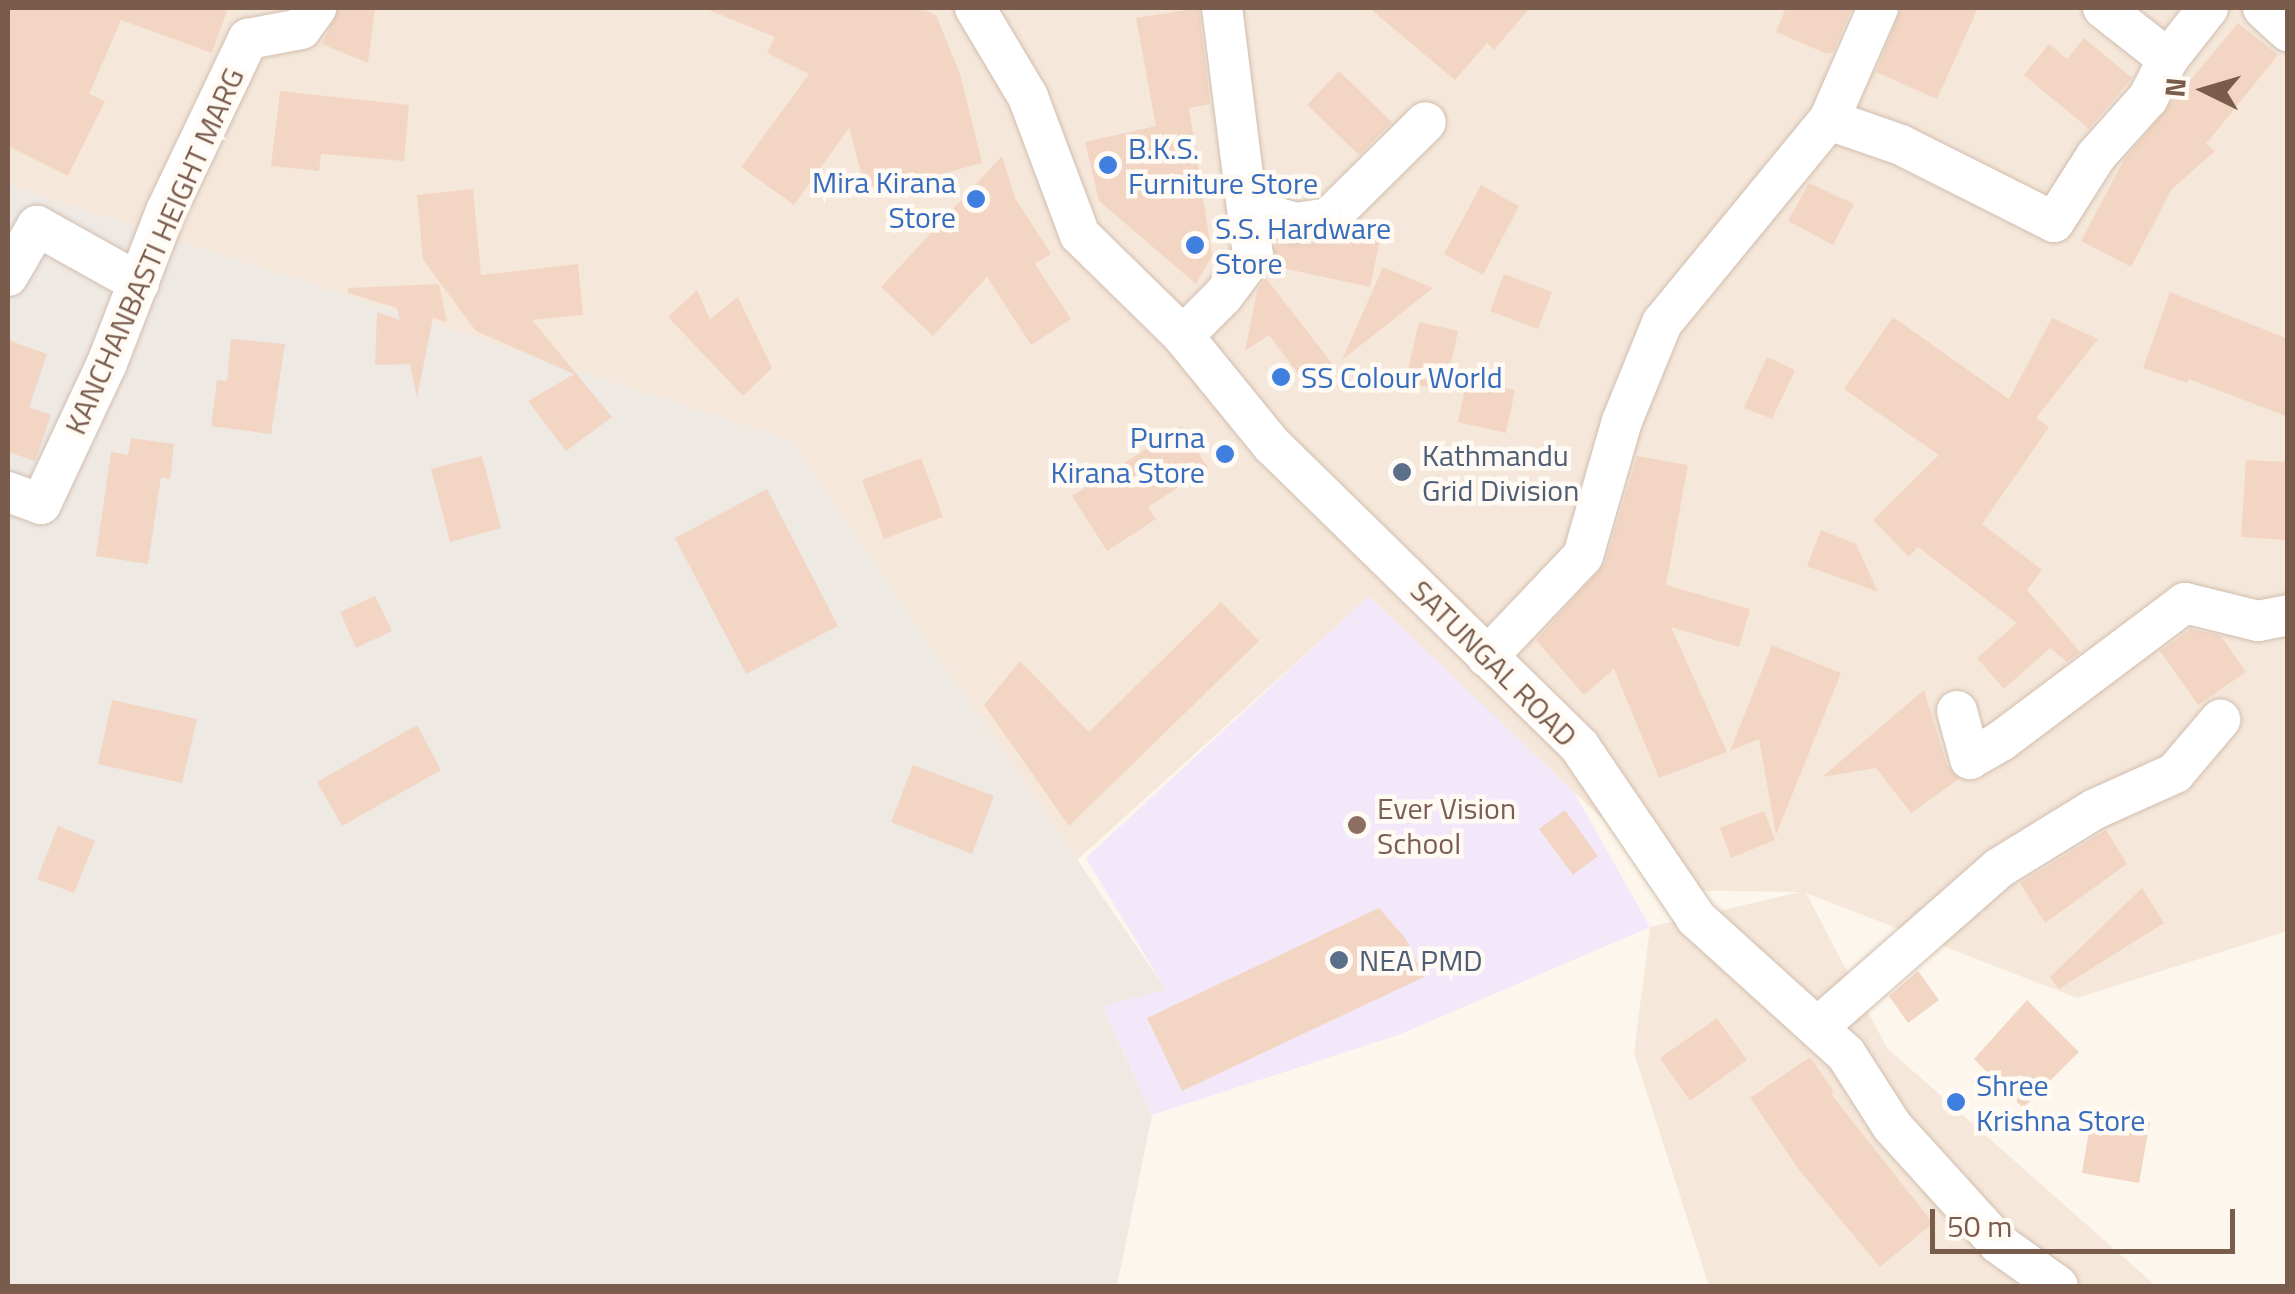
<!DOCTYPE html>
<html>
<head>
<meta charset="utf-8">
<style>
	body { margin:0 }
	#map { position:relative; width:2295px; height:1294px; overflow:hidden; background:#fdf6ec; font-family:"Titillium Web",sans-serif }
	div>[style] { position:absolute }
	.residential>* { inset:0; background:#f5e8da }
	.industrial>* { inset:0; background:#efe9e4 }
	.education>* { inset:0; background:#f3e8fa }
	.building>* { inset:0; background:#f3d5c3 }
	.roads { filter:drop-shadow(0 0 2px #d1beb0) drop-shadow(0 0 2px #d1beb0) }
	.minor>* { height:40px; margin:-20px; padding:0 20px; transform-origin:20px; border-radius:20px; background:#fff }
	.dots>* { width:28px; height:28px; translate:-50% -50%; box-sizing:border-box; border:5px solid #fffaf3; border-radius:50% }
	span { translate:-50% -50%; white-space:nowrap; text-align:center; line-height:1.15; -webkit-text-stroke:9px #fffaf3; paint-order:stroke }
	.shop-label { font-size:30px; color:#366cbe }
	.left { translate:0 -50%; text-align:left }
	.right { translate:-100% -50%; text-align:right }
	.street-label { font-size:30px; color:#7a5c4d }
	.service-label { font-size:30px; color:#4e5e75 }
	.education-label { font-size:30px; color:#785e54 }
	.frame { position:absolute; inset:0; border:10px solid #7a5c4d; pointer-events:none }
	.north { position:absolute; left:2155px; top:40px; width:100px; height:100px; -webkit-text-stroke:8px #fffaf3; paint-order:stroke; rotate:275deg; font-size:28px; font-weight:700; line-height:40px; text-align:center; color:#7a5c4d }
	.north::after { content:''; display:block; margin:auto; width:35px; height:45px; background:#7a5c4d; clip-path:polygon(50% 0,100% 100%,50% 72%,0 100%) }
	.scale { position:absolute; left:1930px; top:1209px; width:305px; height:45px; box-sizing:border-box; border:5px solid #7a5c4d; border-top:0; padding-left:12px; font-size:30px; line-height:35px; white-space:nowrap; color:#7a5c4d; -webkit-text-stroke:8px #fffaf3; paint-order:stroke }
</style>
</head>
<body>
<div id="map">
	<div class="residential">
		<i style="clip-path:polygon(8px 8px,2260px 8px,2287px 17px,2287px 931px,2077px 998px,1806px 893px,1887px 1048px,2156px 1286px,1709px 1286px,1634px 1053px,1650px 927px,1800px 892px,1677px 890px,1369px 597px,1077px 860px,789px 440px,8px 185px)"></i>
	</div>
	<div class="industrial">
		<i style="clip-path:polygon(8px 185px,790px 440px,1167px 991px,1103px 1007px,1152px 1115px,1117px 1286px,8px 1286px)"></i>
	</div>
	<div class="education">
		<i style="clip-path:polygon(1369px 596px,1574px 792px,1650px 927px,1398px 1035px,1152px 1115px,1103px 1006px,1166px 990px,1086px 858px)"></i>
	</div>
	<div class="building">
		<i style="clip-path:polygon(8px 8px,228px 8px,212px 53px,121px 20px,89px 94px,105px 101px,68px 176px,8px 146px)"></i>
		<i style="clip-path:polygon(339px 8px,375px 8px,368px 63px,322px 44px)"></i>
		<i style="clip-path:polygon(704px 8px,920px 8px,936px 15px,960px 74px,982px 163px,867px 194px,849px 128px,794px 205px,741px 167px,809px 74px,767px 53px,775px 37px)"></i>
		<i style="clip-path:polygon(1199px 8px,1210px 104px,1189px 108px,1212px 256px,1196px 284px,1099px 201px,1085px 142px,1156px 126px,1136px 18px)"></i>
		<i style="clip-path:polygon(1369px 8px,1530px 8px,1494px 50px,1487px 43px,1455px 80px)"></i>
		<i style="clip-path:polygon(1786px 8px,1852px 8px,1833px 52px,1827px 54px,1776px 32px)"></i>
		<i style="clip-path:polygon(1901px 8px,1978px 8px,1937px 99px,1876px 72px)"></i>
		<i style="clip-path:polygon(2238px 23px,2278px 55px,2206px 144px,2215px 151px,2172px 189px,2131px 267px,2081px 241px,2124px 160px)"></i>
		<i style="clip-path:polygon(2084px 38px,2132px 78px,2089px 129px,2024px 75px,2049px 44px,2067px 59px)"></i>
		<i style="clip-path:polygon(1339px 71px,1392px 122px,1359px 155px,1307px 105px)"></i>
		<i style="clip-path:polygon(280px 91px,409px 105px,404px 161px,321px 154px,319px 171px,271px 166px)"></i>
		<i style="clip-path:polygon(1002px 156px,1015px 198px,1051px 254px,1035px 264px,1071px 319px,1031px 345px,987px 277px,933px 336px,881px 287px)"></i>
		<i style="clip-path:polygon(1809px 183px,1854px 204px,1833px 245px,1788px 221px)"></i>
		<i style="clip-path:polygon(1481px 185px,1519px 206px,1483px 275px,1444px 254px)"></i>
		<i style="clip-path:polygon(473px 189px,481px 275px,578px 264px,583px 315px,532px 320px,612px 417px,566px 451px,528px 401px,574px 374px,476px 331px,423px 260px,417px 195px)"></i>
		<i style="clip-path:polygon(1351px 230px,1381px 236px,1370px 287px,1273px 266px,1275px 242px,1300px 246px,1333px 241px)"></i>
		<i style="clip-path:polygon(1383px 267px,1433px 288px,1342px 360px)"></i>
		<i style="clip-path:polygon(1504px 274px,1552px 292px,1538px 329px,1490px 311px)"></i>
		<i style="clip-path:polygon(1266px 278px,1334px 366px,1308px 387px,1269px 335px,1245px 351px,1257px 291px)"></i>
		<i style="clip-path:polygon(439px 284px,447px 322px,433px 318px,417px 398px,410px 364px,375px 365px,377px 312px,400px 320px,397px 308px,348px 293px,348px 288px)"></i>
		<i style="clip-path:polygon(697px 290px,710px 319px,738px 297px,772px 368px,743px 396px,668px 317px)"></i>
		<i style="clip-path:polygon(2170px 292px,2288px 339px,2288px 417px,2189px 379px,2187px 383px,2143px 368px)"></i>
		<i style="clip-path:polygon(1893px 317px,2009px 399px,2052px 318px,2098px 339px,2036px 418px,2049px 427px,1982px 524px,2042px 570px,2027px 590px,2080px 652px,2067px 662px,2050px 648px,2004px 689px,1977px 658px,2017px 623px,1918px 547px,1909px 557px,1873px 520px,1939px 455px,1844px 389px)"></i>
		<i style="clip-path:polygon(1419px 322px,1458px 331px,1445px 391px,1405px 382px)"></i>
		<i style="clip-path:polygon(231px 339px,285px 344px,271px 434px,211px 426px,217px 380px,227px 381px)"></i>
		<i style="clip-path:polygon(8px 340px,47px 354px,29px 407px,51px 415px,35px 461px,8px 452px)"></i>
		<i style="clip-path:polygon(1767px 357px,1795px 370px,1772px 419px,1744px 408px)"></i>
		<i style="clip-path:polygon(1467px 379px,1515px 390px,1506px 433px,1458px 422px)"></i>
		<i style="clip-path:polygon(1182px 426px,1208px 468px,1148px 507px,1156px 519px,1107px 551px,1072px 496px)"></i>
		<i style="clip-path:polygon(131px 438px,174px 444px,170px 479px,161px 477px,148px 564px,96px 556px,111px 452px,128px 455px)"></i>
		<i style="clip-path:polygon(482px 456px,501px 528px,450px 542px,431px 469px)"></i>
		<i style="clip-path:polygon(1637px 456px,1688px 465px,1666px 585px,1750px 609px,1739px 647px,1671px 627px,1727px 752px,1659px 778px,1614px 669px,1584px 695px,1536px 640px,1605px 563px)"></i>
		<i style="clip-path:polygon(921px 458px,943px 517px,884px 539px,862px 480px)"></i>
		<i style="clip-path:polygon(2246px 460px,2288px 462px,2288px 540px,2241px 537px)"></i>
		<i style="clip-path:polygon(767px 489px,838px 626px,746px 674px,675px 538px)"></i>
		<i style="clip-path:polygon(1821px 530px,1856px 544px,1878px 592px,1807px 566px)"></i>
		<i style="clip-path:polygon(375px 596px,392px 631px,356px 648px,340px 612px)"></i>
		<i style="clip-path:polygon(1221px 602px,1259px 641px,1069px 826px,984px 705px,1020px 661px,1089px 732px)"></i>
		<i style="clip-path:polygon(2191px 629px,2221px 636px,2246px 672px,2198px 705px,2160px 651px)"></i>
		<i style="clip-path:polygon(1772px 645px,1841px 673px,1776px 835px,1759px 739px,1730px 751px)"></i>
		<i style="clip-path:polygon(1924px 690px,1947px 765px,1959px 779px,1911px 813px,1876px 768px,1822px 777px)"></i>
		<i style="clip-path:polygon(112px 700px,197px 719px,182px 783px,98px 764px)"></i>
		<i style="clip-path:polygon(417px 725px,441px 770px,342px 826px,317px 782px)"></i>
		<i style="clip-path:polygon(913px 765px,994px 796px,972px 854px,891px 822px)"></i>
		<i style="clip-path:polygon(1565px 810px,1598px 856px,1573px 875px,1539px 829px)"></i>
		<i style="clip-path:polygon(1764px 811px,1775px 840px,1731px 858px,1720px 828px)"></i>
		<i style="clip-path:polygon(58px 826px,95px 841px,74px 893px,37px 879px)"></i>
		<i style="clip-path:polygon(2106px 830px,2127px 864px,2045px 923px,2020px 883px)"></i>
		<i style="clip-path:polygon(2142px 888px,2164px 923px,2059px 989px,2050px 977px)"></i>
		<i style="clip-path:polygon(1379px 908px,1406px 939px,1424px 977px,1182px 1091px,1147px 1018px)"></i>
		<i style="clip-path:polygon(1918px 971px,1939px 1000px,1908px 1023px,1889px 996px)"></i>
		<i style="clip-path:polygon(2027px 1000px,2079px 1052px,2023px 1108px,1974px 1059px)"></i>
		<i style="clip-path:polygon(1717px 1018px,1747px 1060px,1690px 1101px,1660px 1058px)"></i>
		<i style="clip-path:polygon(1810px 1057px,1834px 1092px,1831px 1094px,1933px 1223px,1880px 1267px,1800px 1171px,1750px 1098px)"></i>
		<i style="clip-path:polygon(2092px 1112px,2150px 1122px,2139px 1183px,2082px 1173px)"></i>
	</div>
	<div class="roads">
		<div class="minor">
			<i style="left:975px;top:8px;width:104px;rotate:59.2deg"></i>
			<i style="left:1028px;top:97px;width:147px;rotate:69.4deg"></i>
			<i style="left:1080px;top:235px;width:144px;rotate:44.4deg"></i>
			<i style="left:1183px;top:336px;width:141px;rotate:50.8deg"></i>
			<i style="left:1272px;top:445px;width:431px;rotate:44.4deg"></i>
			<i style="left:1580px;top:747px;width:207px;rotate:55.8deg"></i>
			<i style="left:1696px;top:918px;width:202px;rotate:42.2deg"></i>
			<i style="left:1846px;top:1054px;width:85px;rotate:57.4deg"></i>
			<i style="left:1892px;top:1126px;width:159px;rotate:47.8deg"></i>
			<i style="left:1999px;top:1244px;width:72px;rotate:35.4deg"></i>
			<i style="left:2103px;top:8px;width:83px;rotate:38.1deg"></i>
			<i style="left:2168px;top:59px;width:65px;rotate:-51.9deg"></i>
			<i style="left:2263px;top:8px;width:34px;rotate:43deg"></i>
			<i style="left:1829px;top:120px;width:76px;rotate:19.1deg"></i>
			<i style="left:1901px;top:145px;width:171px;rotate:26.7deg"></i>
			<i style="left:2054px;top:222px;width:78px;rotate:-57.5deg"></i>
			<i style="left:2096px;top:156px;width:78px;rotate:-48.1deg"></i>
			<i style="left:2148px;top:98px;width:44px;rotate:-62.9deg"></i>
			<i style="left:1248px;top:210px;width:51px;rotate:14.9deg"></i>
			<i style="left:1297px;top:223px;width:32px;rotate:-9deg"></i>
			<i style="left:1329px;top:218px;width:136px;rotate:-44.7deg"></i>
			<i style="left:8px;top:276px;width:58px;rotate:-59.9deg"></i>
			<i style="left:37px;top:226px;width:117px;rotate:29.2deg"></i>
			<i style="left:1183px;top:336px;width:57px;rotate:-45deg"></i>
			<i style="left:1223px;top:296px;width:50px;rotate:-53.1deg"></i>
			<i style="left:1253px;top:256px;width:250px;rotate:-97.1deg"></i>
			<i style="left:8px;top:492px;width:35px;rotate:20deg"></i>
			<i style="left:41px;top:504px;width:156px;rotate:-64.9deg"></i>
			<i style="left:107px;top:363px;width:163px;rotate:-68.8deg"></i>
			<i style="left:166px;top:211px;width:191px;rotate:-64.5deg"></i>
			<i style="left:248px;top:39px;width:54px;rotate:-10.7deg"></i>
			<i style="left:301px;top:29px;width:26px;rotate:-54deg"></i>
			<i style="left:1487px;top:657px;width:139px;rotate:-46.5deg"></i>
			<i style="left:1583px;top:556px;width:141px;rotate:-73.9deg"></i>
			<i style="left:1622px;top:421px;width:106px;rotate:-67.8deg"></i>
			<i style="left:1662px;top:323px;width:263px;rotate:-50.6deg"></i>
			<i style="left:1829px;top:120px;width:122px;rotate:-66.4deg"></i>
			<i style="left:1957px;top:711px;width:50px;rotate:74.8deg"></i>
			<i style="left:1970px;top:759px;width:36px;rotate:-30deg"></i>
			<i style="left:2001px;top:741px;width:230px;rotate:-36.9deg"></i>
			<i style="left:2185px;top:603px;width:75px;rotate:13.9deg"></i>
			<i style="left:2258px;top:621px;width:31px;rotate:-11deg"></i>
			<i style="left:1818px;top:1027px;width:241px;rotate:-41.3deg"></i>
			<i style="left:1999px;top:868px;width:113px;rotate:-31.6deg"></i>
			<i style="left:2095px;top:809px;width:88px;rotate:-24.2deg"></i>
			<i style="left:2175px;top:773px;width:70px;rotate:-49.7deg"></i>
		</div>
	</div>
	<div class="dots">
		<i style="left:1108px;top:165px;background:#3f7fe0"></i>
		<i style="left:976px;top:199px;background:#3f7fe0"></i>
		<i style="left:1195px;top:245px;background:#3f7fe0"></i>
		<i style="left:1281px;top:377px;background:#3f7fe0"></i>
		<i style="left:1225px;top:454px;background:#3f7fe0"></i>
		<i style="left:1402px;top:472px;background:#5c6f8a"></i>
		<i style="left:1357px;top:825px;background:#8d6e63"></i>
		<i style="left:1339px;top:960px;background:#5c6f8a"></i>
		<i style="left:1956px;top:1102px;background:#3f7fe0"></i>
	</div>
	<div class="shop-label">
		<span class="left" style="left:1128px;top:165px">B.K.S.<br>Furniture Store</span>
		<span class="right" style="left:956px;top:199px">Mira Kirana<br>Store</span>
		<span class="left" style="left:1215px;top:245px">S.S. Hardware<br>Store</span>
		<span class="left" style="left:1301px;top:377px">SS Colour World</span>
		<span class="right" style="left:1205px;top:454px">Purna<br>Kirana Store</span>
		<span class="left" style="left:1976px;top:1102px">Shree<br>Krishna Store</span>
	</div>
	<div class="street-label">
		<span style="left:154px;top:251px;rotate:-66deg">KANCHANBASTI HEIGHT MARG</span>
		<span style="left:1494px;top:663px;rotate:45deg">SATUNGAL ROAD</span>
	</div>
	<div class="service-label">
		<span class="left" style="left:1422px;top:472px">Kathmandu<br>Grid Division</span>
		<span class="left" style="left:1359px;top:960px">NEA PMD</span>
	</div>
	<div class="education-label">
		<span class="left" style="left:1377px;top:825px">Ever Vision<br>School</span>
	</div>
	<div class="frame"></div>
	<div class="north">N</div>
	<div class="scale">50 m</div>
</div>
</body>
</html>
